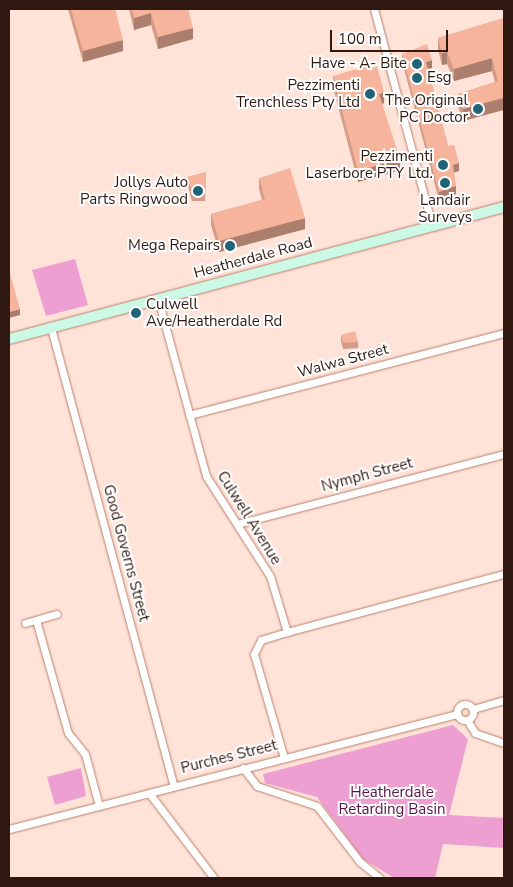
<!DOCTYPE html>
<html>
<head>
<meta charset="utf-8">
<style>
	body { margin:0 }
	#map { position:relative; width:513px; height:887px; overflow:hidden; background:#ffe3d9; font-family:"Nunito Sans",sans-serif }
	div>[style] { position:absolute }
	.green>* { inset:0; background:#ec9fd0 }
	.roads { filter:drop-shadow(0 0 1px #bb7e67) drop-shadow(0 0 1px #bb7e67) }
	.street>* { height:7px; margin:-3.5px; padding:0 3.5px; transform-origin:3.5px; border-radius:3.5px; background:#fff }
	.street>.ring { margin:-3.5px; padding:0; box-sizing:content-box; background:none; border:7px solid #fff; border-radius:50% }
	.secondary>* { height:10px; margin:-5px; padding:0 5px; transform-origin:5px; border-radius:5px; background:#cbf9e6 }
	.wall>* { inset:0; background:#d49b86 }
	.shaded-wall>* { inset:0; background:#ac7e6d }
	.building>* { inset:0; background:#f6b49c }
	.dots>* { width:14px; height:14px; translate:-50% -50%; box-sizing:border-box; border:2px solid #fff; border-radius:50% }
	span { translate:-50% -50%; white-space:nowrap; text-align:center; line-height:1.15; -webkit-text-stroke:4px #fff; paint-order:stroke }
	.poi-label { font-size:15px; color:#2f180f }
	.right { translate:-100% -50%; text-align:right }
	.left { translate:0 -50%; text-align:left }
	.street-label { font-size:15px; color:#2f180f }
	.park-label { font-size:15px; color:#591346 }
	.frame { position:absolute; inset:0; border:10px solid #2f180f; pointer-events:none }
	.scale { position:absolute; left:330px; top:30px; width:118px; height:22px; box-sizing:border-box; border:2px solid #2f180f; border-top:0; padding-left:6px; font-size:15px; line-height:18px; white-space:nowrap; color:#2f180f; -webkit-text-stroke:4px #fff; paint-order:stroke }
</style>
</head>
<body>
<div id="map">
	<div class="green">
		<i style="clip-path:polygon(75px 259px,88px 305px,46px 316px,32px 270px)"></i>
		<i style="clip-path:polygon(453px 725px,468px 739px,449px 815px,504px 818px,504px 848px,443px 844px,435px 878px,394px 878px,363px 859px,317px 797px,265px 783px,263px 774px)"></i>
		<i style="clip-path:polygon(81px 768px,86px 796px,55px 805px,47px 777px)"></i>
	</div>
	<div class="roads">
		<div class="street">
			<i style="left:374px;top:9px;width:225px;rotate:75deg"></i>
			<i style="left:158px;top:299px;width:183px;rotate:74.8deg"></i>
			<i style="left:206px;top:476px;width:119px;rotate:57.4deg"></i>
			<i style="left:270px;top:576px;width:59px;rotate:73.1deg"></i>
			<i style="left:287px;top:632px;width:27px;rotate:163deg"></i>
			<i style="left:261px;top:640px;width:16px;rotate:117deg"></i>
			<i style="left:254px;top:654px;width:108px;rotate:73.9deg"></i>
			<i style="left:51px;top:328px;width:474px;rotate:75deg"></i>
			<i style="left:189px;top:415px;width:325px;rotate:-14.6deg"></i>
			<i style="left:237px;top:524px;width:276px;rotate:-14.7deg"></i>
			<i style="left:36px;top:620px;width:117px;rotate:74.2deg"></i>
			<i style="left:68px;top:733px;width:27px;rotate:51deg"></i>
			<i style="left:85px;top:754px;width:54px;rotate:74.9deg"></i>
			<i style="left:25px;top:623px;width:33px;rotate:-16deg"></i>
			<i style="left:287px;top:632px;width:225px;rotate:-15deg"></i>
			<i class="ring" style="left:457px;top:704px;width:9px;height:9px"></i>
			<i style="left:473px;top:709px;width:32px;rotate:-16deg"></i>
			<i style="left:467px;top:720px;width:15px;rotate:58deg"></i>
			<i style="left:475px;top:733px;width:31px;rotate:19deg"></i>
			<i style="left:243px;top:768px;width:23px;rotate:52deg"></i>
			<i style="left:257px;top:786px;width:63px;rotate:18.4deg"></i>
			<i style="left:317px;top:806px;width:71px;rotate:52.5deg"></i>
			<i style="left:360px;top:862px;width:26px;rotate:39deg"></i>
			<i style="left:149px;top:793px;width:107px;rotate:52.6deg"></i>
			<i style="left:9px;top:829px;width:463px;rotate:-14.4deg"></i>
		</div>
		<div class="secondary">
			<i style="left:9px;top:339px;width:512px;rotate:-14.93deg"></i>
		</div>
	</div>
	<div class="wall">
		<i style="clip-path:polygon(68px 9px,115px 9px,123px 51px,83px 62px)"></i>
		<i style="clip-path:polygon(129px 9px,188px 9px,193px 39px,158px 49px,151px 25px,134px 30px)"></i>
		<i style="clip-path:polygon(504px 18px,504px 116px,503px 110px,463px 121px,458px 106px,458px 94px,495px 82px,492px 71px,454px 81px,447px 64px,442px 65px,438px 50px,438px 38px)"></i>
		<i style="clip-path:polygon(402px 54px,432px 68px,428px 69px,448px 146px,459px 171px,454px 172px,456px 194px,439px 200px,402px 61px)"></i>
		<i style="clip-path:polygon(333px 76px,384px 103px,382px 104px,400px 170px,358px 182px,333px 87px)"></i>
		<i style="clip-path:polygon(206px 172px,205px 201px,192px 201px,188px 186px,188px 177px)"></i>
		<i style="clip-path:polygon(259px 178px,305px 229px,219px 252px,211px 225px,211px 214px,262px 200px,259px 189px)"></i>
		<i style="clip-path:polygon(341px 335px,358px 342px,358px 348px,343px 349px,341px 341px)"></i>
	</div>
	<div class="shaded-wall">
		<i style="clip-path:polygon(151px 13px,151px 25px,134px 30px,134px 18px)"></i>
		<i style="clip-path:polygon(193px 28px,193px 39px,158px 49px,158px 37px)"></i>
		<i style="clip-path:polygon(123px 40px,123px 51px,83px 62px,83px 51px)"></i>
		<i style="clip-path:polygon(447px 52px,447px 64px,442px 65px,442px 53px)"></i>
		<i style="clip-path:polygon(492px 58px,492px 71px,454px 81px,454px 69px)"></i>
		<i style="clip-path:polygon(432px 60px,432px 68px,426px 69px,426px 62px)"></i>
		<i style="clip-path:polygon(384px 92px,384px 103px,379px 105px,379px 94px)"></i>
		<i style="clip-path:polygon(503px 98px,503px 110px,463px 121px,463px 109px)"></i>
		<i style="clip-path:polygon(400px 159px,400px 170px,358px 182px,358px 171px)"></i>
		<i style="clip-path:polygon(459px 163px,459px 171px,453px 173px,453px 165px)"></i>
		<i style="clip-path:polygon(456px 186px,456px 194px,439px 200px,439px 192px)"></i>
		<i style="clip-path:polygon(305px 218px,305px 229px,219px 252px,219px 241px)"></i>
		<i style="clip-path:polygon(20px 309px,20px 315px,9px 318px,9px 312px)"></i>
	</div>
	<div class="building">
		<i style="clip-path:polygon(71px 9px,115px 9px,123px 40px,83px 51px)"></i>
		<i style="clip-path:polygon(132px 9px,188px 9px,193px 28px,158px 37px,151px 13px,134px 18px)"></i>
		<i style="clip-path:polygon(504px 18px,504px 104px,503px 98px,463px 109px,458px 94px,498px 81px,492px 58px,454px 69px,447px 52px,442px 53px,438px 38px)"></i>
		<i style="clip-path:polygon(427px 44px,432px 60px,426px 62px,433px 89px,448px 146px,454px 145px,459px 163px,453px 165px,456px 186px,439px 192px,402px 54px)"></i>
		<i style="clip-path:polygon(376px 63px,384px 92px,379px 94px,400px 159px,358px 171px,333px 76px)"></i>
		<i style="clip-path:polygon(290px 168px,305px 218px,219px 241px,211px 214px,265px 199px,259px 178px)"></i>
		<i style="clip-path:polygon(206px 172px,205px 193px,192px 192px,188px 177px)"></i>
		<i style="clip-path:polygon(9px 270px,20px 309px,9px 312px)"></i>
		<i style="clip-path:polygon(355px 331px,358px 342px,343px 343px,341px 335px)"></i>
	</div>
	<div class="dots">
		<i style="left:417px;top:64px;background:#216377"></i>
		<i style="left:417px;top:78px;background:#216377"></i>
		<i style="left:370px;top:94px;background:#216377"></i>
		<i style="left:478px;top:109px;background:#216377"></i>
		<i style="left:443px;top:165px;background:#216377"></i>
		<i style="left:445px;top:183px;background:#216377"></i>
		<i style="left:198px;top:191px;background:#216377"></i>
		<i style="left:230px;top:246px;background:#216377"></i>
		<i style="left:136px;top:313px;background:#216377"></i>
	</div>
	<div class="poi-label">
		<span class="right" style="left:407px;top:64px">Have - A- Bite</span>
		<span class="left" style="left:427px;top:78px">Esg</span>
		<span class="right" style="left:360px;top:94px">Pezzimenti<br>Trenchless Pty Ltd</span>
		<span class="right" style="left:468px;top:109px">The Original<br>PC Doctor</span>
		<span class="right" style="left:433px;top:165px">Pezzimenti<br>Laserbore PTY Ltd.</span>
		<span class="right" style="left:188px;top:191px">Jollys Auto<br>Parts Ringwood</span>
		<span style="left:445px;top:209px">Landair<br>Surveys</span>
		<span class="right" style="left:220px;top:246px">Mega Repairs</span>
		<span class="left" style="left:146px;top:313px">Culwell<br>Ave/Heatherdale Rd</span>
	</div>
	<div class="street-label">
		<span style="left:253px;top:258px;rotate:-15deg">Heatherdale Road</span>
		<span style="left:343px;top:361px;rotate:-15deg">Walwa Street</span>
		<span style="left:367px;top:475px;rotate:-15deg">Nymph Street</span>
		<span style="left:249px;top:518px;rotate:58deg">Culwell Avenue</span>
		<span style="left:126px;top:553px;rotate:75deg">Good Governs Street</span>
		<span style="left:229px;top:757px;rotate:-14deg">Purches Street</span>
	</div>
	<div class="park-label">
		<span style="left:392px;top:801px">Heatherdale<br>Retarding Basin</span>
	</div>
	<div class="frame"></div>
	<div class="scale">100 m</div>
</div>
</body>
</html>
